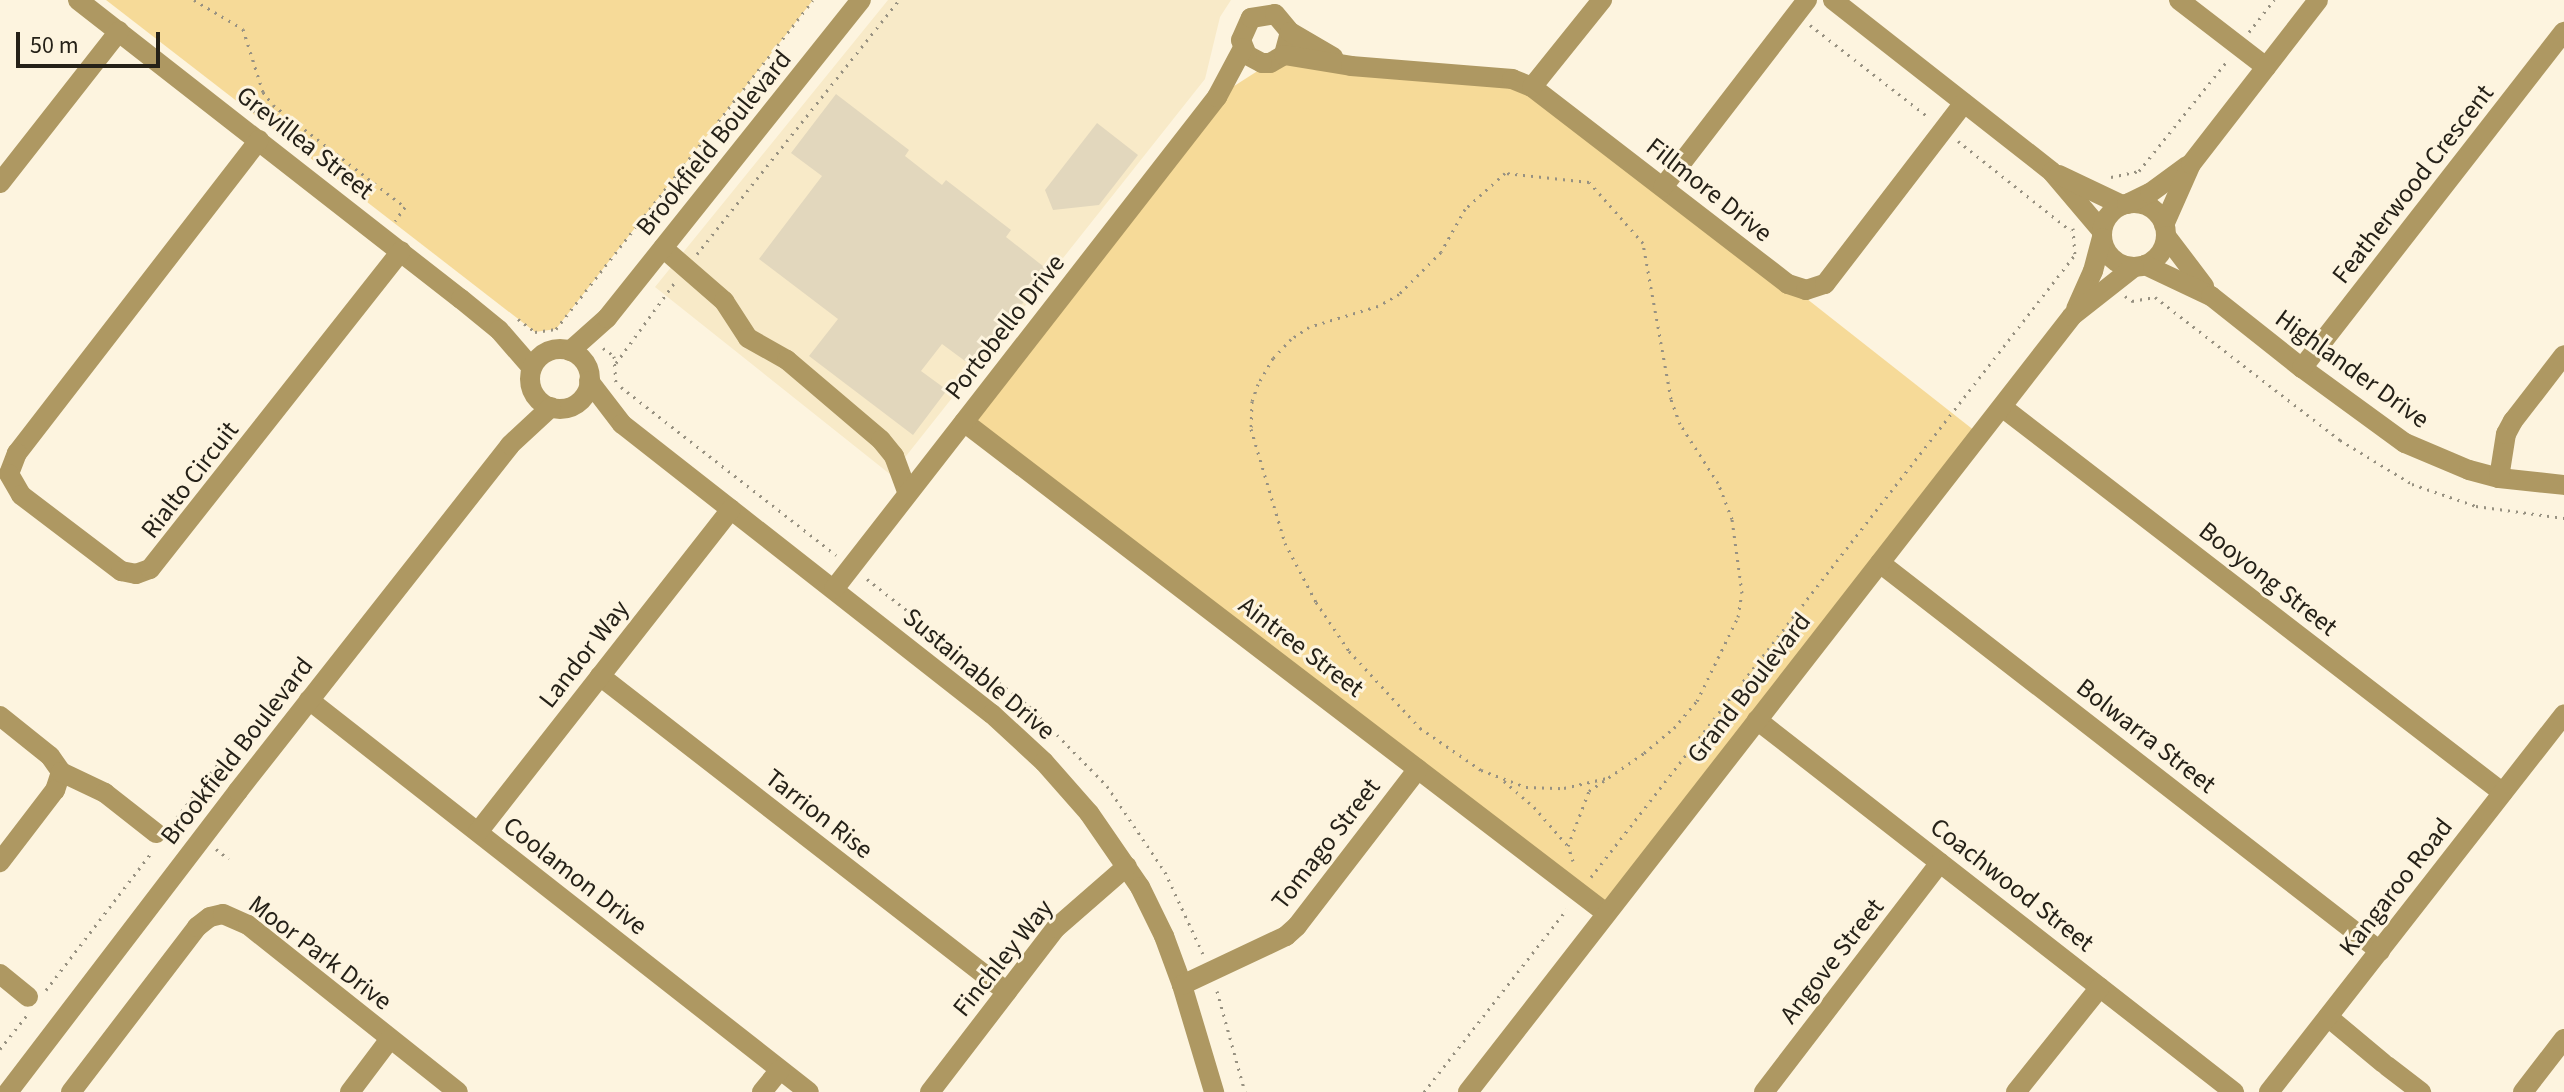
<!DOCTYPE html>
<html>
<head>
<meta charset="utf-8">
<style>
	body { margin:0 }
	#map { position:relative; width:2564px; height:1092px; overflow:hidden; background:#fdf4df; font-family:"Source Sans 3",sans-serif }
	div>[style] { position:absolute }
	.built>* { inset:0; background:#f8eac8 }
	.green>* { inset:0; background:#f6da98 }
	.building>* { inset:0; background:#e2d7bd }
	.path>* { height:3px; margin-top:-1.5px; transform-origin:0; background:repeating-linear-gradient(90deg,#979181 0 2px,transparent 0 8px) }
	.minor>* { height:20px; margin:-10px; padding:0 10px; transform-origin:10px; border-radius:10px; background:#ae9862 }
	.minor>.ring { margin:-10px; padding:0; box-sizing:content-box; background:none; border:20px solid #ae9862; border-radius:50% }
	span { translate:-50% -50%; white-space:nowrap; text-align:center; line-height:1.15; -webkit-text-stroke:6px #fdf4df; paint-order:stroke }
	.street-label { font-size:26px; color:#252118 }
	.scale { position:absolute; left:16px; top:32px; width:144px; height:36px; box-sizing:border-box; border:4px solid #252118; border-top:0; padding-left:10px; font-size:24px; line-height:28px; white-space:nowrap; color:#252118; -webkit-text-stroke:6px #fdf4df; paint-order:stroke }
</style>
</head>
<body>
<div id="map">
	<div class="built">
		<i style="clip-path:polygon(888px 0,1231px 0,1220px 17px,1205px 79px,891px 475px,655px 287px)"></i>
	</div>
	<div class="green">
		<i style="clip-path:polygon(106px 0,813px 0,556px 329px,535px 332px)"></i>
		<i style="clip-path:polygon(1270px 63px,1512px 79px,1788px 284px,1980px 435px,1606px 913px,964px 422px,1217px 97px)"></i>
	</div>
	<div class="building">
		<i style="clip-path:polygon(836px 94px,909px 150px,905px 156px,942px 185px,946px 180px,1011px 230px,1006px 237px,1048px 270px,980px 359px,965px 361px,942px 344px,921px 371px,947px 390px,913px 435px,809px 356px,838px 319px,759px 259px,822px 176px,791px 153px)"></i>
		<i style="clip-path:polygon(1097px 123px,1138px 155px,1099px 205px,1053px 210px,1045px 190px)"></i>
	</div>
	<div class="path">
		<i style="left:194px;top:0;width:57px;rotate:30.6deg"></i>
		<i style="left:243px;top:29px;width:66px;rotate:72.4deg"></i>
		<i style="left:263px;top:92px;width:16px;rotate:52deg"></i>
		<i style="left:273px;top:105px;width:167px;rotate:37.7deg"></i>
		<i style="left:405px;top:207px;width:17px;rotate:126deg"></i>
		<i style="left:1810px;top:25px;width:148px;rotate:37.9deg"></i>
		<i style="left:2249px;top:32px;width:41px;rotate:-52deg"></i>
		<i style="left:255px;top:112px;width:12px;rotate:-121deg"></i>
		<i style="left:249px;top:102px;width:17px;rotate:-36deg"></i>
		<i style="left:1958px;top:141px;width:144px;rotate:38.5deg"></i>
		<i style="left:2111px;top:177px;width:29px;rotate:-12deg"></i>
		<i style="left:2139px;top:171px;width:142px;rotate:-51.3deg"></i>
		<i style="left:2073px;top:228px;width:26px;rotate:86deg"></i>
		<i style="left:697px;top:254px;width:325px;rotate:-51.5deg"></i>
		<i style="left:2125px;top:296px;width:9px;rotate:36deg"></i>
		<i style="left:2132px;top:301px;width:23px;rotate:-10deg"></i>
		<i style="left:2155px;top:297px;width:234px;rotate:37.7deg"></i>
		<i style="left:2340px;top:440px;width:84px;rotate:31.4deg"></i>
		<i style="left:2412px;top:484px;width:68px;rotate:19deg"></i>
		<i style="left:2476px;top:506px;width:89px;rotate:7.8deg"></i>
		<i style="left:518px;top:319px;width:21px;rotate:37deg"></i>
		<i style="left:535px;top:332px;width:21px;rotate:-8deg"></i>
		<i style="left:556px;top:329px;width:417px;rotate:-52deg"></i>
		<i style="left:603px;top:348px;width:14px;rotate:36deg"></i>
		<i style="left:614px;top:356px;width:26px;rotate:86deg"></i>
		<i style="left:616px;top:363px;width:100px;rotate:-53.9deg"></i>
		<i style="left:621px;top:387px;width:273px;rotate:38deg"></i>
		<i style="left:867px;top:579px;width:206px;rotate:38.1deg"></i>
		<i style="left:1029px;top:706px;width:112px;rotate:45.7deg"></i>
		<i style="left:1107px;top:786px;width:104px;rotate:56deg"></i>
		<i style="left:1165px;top:872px;width:90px;rotate:65.1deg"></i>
		<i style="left:1504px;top:781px;width:40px;rotate:41deg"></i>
		<i style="left:1534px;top:807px;width:52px;rotate:48.9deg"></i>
		<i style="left:172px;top:824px;width:81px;rotate:-52.6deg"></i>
		<i style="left:216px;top:849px;width:16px;rotate:38deg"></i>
		<i style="left:1573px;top:861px;width:16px;rotate:-108deg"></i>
		<i style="left:1568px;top:846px;width:59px;rotate:-69.1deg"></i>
		<i style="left:1589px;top:791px;width:67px;rotate:-34.6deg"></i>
		<i style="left:1644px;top:753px;width:39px;rotate:-40deg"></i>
		<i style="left:1674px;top:728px;width:35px;rotate:-50deg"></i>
		<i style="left:1697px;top:701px;width:93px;rotate:-64deg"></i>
		<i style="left:1738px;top:617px;width:24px;rotate:-81deg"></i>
		<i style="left:1742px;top:593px;width:75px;rotate:-97.7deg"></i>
		<i style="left:1732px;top:519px;width:39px;rotate:-111deg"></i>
		<i style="left:1718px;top:483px;width:70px;rotate:-122.8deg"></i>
		<i style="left:1680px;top:424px;width:27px;rotate:-110deg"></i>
		<i style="left:1671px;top:399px;width:158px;rotate:-100.2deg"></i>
		<i style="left:1643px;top:243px;width:81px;rotate:-131.5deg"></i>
		<i style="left:1589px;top:182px;width:84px;rotate:-173.9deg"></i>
		<i style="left:1505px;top:173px;width:54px;rotate:138deg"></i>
		<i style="left:1465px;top:209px;width:49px;rotate:119.2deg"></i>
		<i style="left:1441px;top:252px;width:59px;rotate:135deg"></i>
		<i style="left:1399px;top:294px;width:24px;rotate:150deg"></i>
		<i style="left:1378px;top:306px;width:72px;rotate:163.1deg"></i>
		<i style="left:1309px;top:327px;width:22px;rotate:146deg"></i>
		<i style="left:1291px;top:339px;width:26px;rotate:133deg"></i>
		<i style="left:1273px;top:358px;width:30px;rotate:120deg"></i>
		<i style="left:1258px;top:384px;width:18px;rotate:109deg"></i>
		<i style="left:1252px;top:401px;width:28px;rotate:92deg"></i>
		<i style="left:1251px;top:429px;width:119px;rotate:73.4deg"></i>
		<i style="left:1285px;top:543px;width:67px;rotate:62.3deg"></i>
		<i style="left:1316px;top:602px;width:59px;rotate:56deg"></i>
		<i style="left:1349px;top:651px;width:105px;rotate:47.3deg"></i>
		<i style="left:1420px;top:728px;width:74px;rotate:34.5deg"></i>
		<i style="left:1481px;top:770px;width:48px;rotate:20.7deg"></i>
		<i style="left:1526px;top:787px;width:38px;rotate:2deg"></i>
		<i style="left:1564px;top:788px;width:44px;rotate:-13.1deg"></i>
		<i style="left:1591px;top:877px;width:787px;rotate:-52.13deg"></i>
		<i style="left:46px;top:990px;width:173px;rotate:-52.5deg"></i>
		<i style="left:1217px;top:991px;width:105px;rotate:74.5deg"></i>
		<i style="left:0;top:1049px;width:43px;rotate:-51.5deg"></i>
		<i style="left:1424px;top:1092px;width:232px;rotate:-52deg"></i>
	</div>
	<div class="minor">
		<i style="left:78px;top:0;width:486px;rotate:38deg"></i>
		<i style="left:461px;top:299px;width:49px;rotate:39.2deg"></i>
		<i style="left:499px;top:330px;width:50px;rotate:49deg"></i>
		<i style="left:1833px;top:0;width:278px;rotate:38.1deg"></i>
		<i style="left:2052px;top:172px;width:77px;rotate:49.7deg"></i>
		<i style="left:2179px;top:0;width:110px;rotate:37.6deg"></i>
		<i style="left:1290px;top:32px;width:24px;rotate:105deg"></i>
		<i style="left:1284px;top:55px;width:16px;rotate:150deg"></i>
		<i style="left:1270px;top:63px;width:8px;rotate:180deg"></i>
		<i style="left:1262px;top:63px;width:17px;rotate:-152deg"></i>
		<i style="left:1247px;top:55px;width:16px;rotate:-112deg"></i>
		<i style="left:1241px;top:40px;width:24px;rotate:-66deg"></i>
		<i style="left:1251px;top:18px;width:24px;rotate:-9deg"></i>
		<i style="left:1275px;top:14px;width:23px;rotate:50deg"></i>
		<i style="left:1290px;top:32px;width:50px;rotate:30.2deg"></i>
		<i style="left:1284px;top:55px;width:68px;rotate:9.3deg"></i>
		<i style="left:1351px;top:66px;width:162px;rotate:4.6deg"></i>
		<i style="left:1512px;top:79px;width:22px;rotate:22deg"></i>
		<i style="left:1532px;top:87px;width:323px;rotate:37.6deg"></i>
		<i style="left:1788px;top:284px;width:19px;rotate:18deg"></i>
		<i style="left:1806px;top:290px;width:20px;rotate:-18deg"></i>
		<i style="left:1825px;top:284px;width:228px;rotate:-52.5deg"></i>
		<i style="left:1532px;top:87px;width:112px;rotate:-51.2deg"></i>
		<i style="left:259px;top:140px;width:396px;rotate:127.7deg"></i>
		<i style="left:17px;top:453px;width:22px;rotate:111deg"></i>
		<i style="left:9px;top:474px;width:24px;rotate:60deg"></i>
		<i style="left:21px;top:495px;width:126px;rotate:37.2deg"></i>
		<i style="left:121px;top:571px;width:15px;rotate:11deg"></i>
		<i style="left:136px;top:574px;width:15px;rotate:-20deg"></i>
		<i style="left:150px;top:569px;width:405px;rotate:-51.7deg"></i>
		<i style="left:2059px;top:175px;width:70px;rotate:25.5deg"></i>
		<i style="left:0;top:183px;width:193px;rotate:-51.9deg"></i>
		<i style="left:1663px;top:187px;width:236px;rotate:-52.4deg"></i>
		<i class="ring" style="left:2102px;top:203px;width:44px;height:44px"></i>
		<i style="left:2127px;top:204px;width:25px;rotate:-26deg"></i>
		<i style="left:2150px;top:193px;width:46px;rotate:-36.1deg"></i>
		<i style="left:2164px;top:225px;width:67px;rotate:-66.1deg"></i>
		<i style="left:2191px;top:164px;width:207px;rotate:-52.2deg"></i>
		<i style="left:2166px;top:236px;width:63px;rotate:52.8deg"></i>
		<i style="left:663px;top:248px;width:81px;rotate:41deg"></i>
		<i style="left:724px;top:301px;width:44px;rotate:57deg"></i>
		<i style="left:748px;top:338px;width:45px;rotate:29.4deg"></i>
		<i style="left:787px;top:360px;width:123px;rotate:40.4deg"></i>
		<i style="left:881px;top:440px;width:21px;rotate:51deg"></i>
		<i style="left:894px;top:456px;width:40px;rotate:69.8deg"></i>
		<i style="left:2145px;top:265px;width:73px;rotate:25.2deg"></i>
		<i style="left:2211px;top:296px;width:116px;rotate:38.4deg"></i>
		<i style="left:2302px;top:368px;width:127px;rotate:36.1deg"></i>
		<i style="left:2405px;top:443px;width:69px;rotate:22.9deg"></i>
		<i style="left:2469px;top:470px;width:31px;rotate:15deg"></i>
		<i style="left:2499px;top:478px;width:65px;rotate:6.1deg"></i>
		<i style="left:2076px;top:309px;width:42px;rotate:-65.9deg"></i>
		<i style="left:2093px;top:271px;width:34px;rotate:-75deg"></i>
		<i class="ring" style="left:530px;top:349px;width:40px;height:40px"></i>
		<i style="left:570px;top:351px;width:50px;rotate:-41.7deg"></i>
		<i style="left:607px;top:318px;width:407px;rotate:-51.4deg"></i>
		<i style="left:2302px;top:368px;width:426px;rotate:-52.1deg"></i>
		<i style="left:589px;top:381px;width:54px;rotate:52.5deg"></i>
		<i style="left:622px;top:424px;width:470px;rotate:38.1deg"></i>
		<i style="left:992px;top:714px;width:71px;rotate:42.7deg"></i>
		<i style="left:1044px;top:762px;width:68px;rotate:48.6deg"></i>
		<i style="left:1089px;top:813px;width:90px;rotate:55.4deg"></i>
		<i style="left:1140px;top:887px;width:55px;rotate:63.9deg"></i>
		<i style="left:1164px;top:936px;width:52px;rotate:69.8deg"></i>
		<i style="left:1182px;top:985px;width:112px;rotate:73.3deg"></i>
		<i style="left:2002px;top:407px;width:632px;rotate:37.61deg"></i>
		<i style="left:964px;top:422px;width:808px;rotate:37.41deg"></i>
		<i style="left:2499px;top:478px;width:45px;rotate:-81deg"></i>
		<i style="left:2506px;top:434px;width:15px;rotate:-62deg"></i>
		<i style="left:2513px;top:421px;width:83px;rotate:-52.3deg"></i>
		<i style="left:1880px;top:563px;width:633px;rotate:37.81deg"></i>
		<i style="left:834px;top:589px;width:624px;rotate:-52.1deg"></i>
		<i style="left:1217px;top:97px;width:55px;rotate:-62deg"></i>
		<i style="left:600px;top:676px;width:515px;rotate:37.83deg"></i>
		<i style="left:309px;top:700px;width:635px;rotate:38.1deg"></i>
		<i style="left:0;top:716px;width:64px;rotate:38.7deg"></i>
		<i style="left:50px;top:756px;width:19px;rotate:55deg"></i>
		<i style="left:61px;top:772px;width:19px;rotate:108deg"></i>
		<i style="left:55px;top:790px;width:91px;rotate:127.4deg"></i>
		<i style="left:1757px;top:720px;width:605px;rotate:37.95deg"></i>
		<i style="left:61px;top:772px;width:49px;rotate:25.5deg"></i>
		<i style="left:105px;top:793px;width:65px;rotate:38.1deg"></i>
		<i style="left:478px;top:832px;width:410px;rotate:-51.9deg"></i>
		<i style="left:0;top:974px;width:36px;rotate:39deg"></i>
		<i style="left:1182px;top:985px;width:115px;rotate:-25.2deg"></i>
		<i style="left:1286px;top:936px;width:15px;rotate:-42deg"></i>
		<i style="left:1297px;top:926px;width:198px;rotate:-52.4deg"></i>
		<i style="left:2328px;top:1017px;width:72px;rotate:39.9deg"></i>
		<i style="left:2387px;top:1066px;width:43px;rotate:37.4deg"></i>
		<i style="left:8px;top:1092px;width:379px;rotate:-52.6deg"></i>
		<i style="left:238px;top:791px;width:440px;rotate:-51.8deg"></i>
		<i style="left:510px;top:445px;width:56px;rotate:-42.8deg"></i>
		<i style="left:71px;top:1092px;width:208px;rotate:-52.6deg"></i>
		<i style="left:197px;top:927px;width:16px;rotate:-38deg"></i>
		<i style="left:210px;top:917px;width:13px;rotate:-13deg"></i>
		<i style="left:223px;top:914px;width:27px;rotate:24deg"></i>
		<i style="left:248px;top:925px;width:268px;rotate:38.5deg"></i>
		<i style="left:350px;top:1092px;width:66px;rotate:-53deg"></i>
		<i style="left:762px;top:1092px;width:28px;rotate:-51deg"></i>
		<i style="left:930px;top:1092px;width:207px;rotate:-52.5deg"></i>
		<i style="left:1056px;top:928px;width:94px;rotate:-41.1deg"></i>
		<i style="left:1468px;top:1092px;width:983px;rotate:-52.1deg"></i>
		<i style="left:2072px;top:316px;width:79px;rotate:-38.3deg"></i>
		<i style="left:1764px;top:1092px;width:289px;rotate:-52.5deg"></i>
		<i style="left:2016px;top:1092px;width:134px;rotate:-51.3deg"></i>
		<i style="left:2269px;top:1092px;width:479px;rotate:-52deg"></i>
		<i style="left:2523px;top:1092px;width:67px;rotate:-52.3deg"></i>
	</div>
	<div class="street-label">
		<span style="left:305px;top:143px;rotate:38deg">Grevillea Street</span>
		<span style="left:714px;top:143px;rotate:-51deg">Brookfield Boulevard</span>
		<span style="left:2413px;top:184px;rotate:-52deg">Featherwood Crescent</span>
		<span style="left:1709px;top:190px;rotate:38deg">Fillmore Drive</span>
		<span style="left:1005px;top:327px;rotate:-52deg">Portobello Drive</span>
		<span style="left:2352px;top:369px;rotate:36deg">Highlander Drive</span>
		<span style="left:190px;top:480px;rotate:-52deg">Rialto Circuit</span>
		<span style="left:2268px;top:579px;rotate:38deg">Booyong Street</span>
		<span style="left:1301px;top:647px;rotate:37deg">Aintree Street</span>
		<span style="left:584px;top:654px;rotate:-52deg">Landor Way</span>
		<span style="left:979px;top:674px;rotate:40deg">Sustainable Drive</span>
		<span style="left:1749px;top:688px;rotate:-52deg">Grand Boulevard</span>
		<span style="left:2146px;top:736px;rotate:38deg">Bolwarra Street</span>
		<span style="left:237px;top:751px;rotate:-52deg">Brookfield Boulevard</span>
		<span style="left:819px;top:814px;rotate:38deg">Tarrion Rise</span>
		<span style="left:1326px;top:844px;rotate:-52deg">Tomago Street</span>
		<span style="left:575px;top:876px;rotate:38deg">Coolamon Drive</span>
		<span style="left:2012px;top:885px;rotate:38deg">Coachwood Street</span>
		<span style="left:2396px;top:887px;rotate:-52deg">Kangaroo Road</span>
		<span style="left:320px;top:953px;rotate:37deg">Moor Park Drive</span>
		<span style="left:1003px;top:958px;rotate:-51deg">Finchley Way</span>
		<span style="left:1832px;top:961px;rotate:-52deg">Angove Street</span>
	</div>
	<div class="scale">50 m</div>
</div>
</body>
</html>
